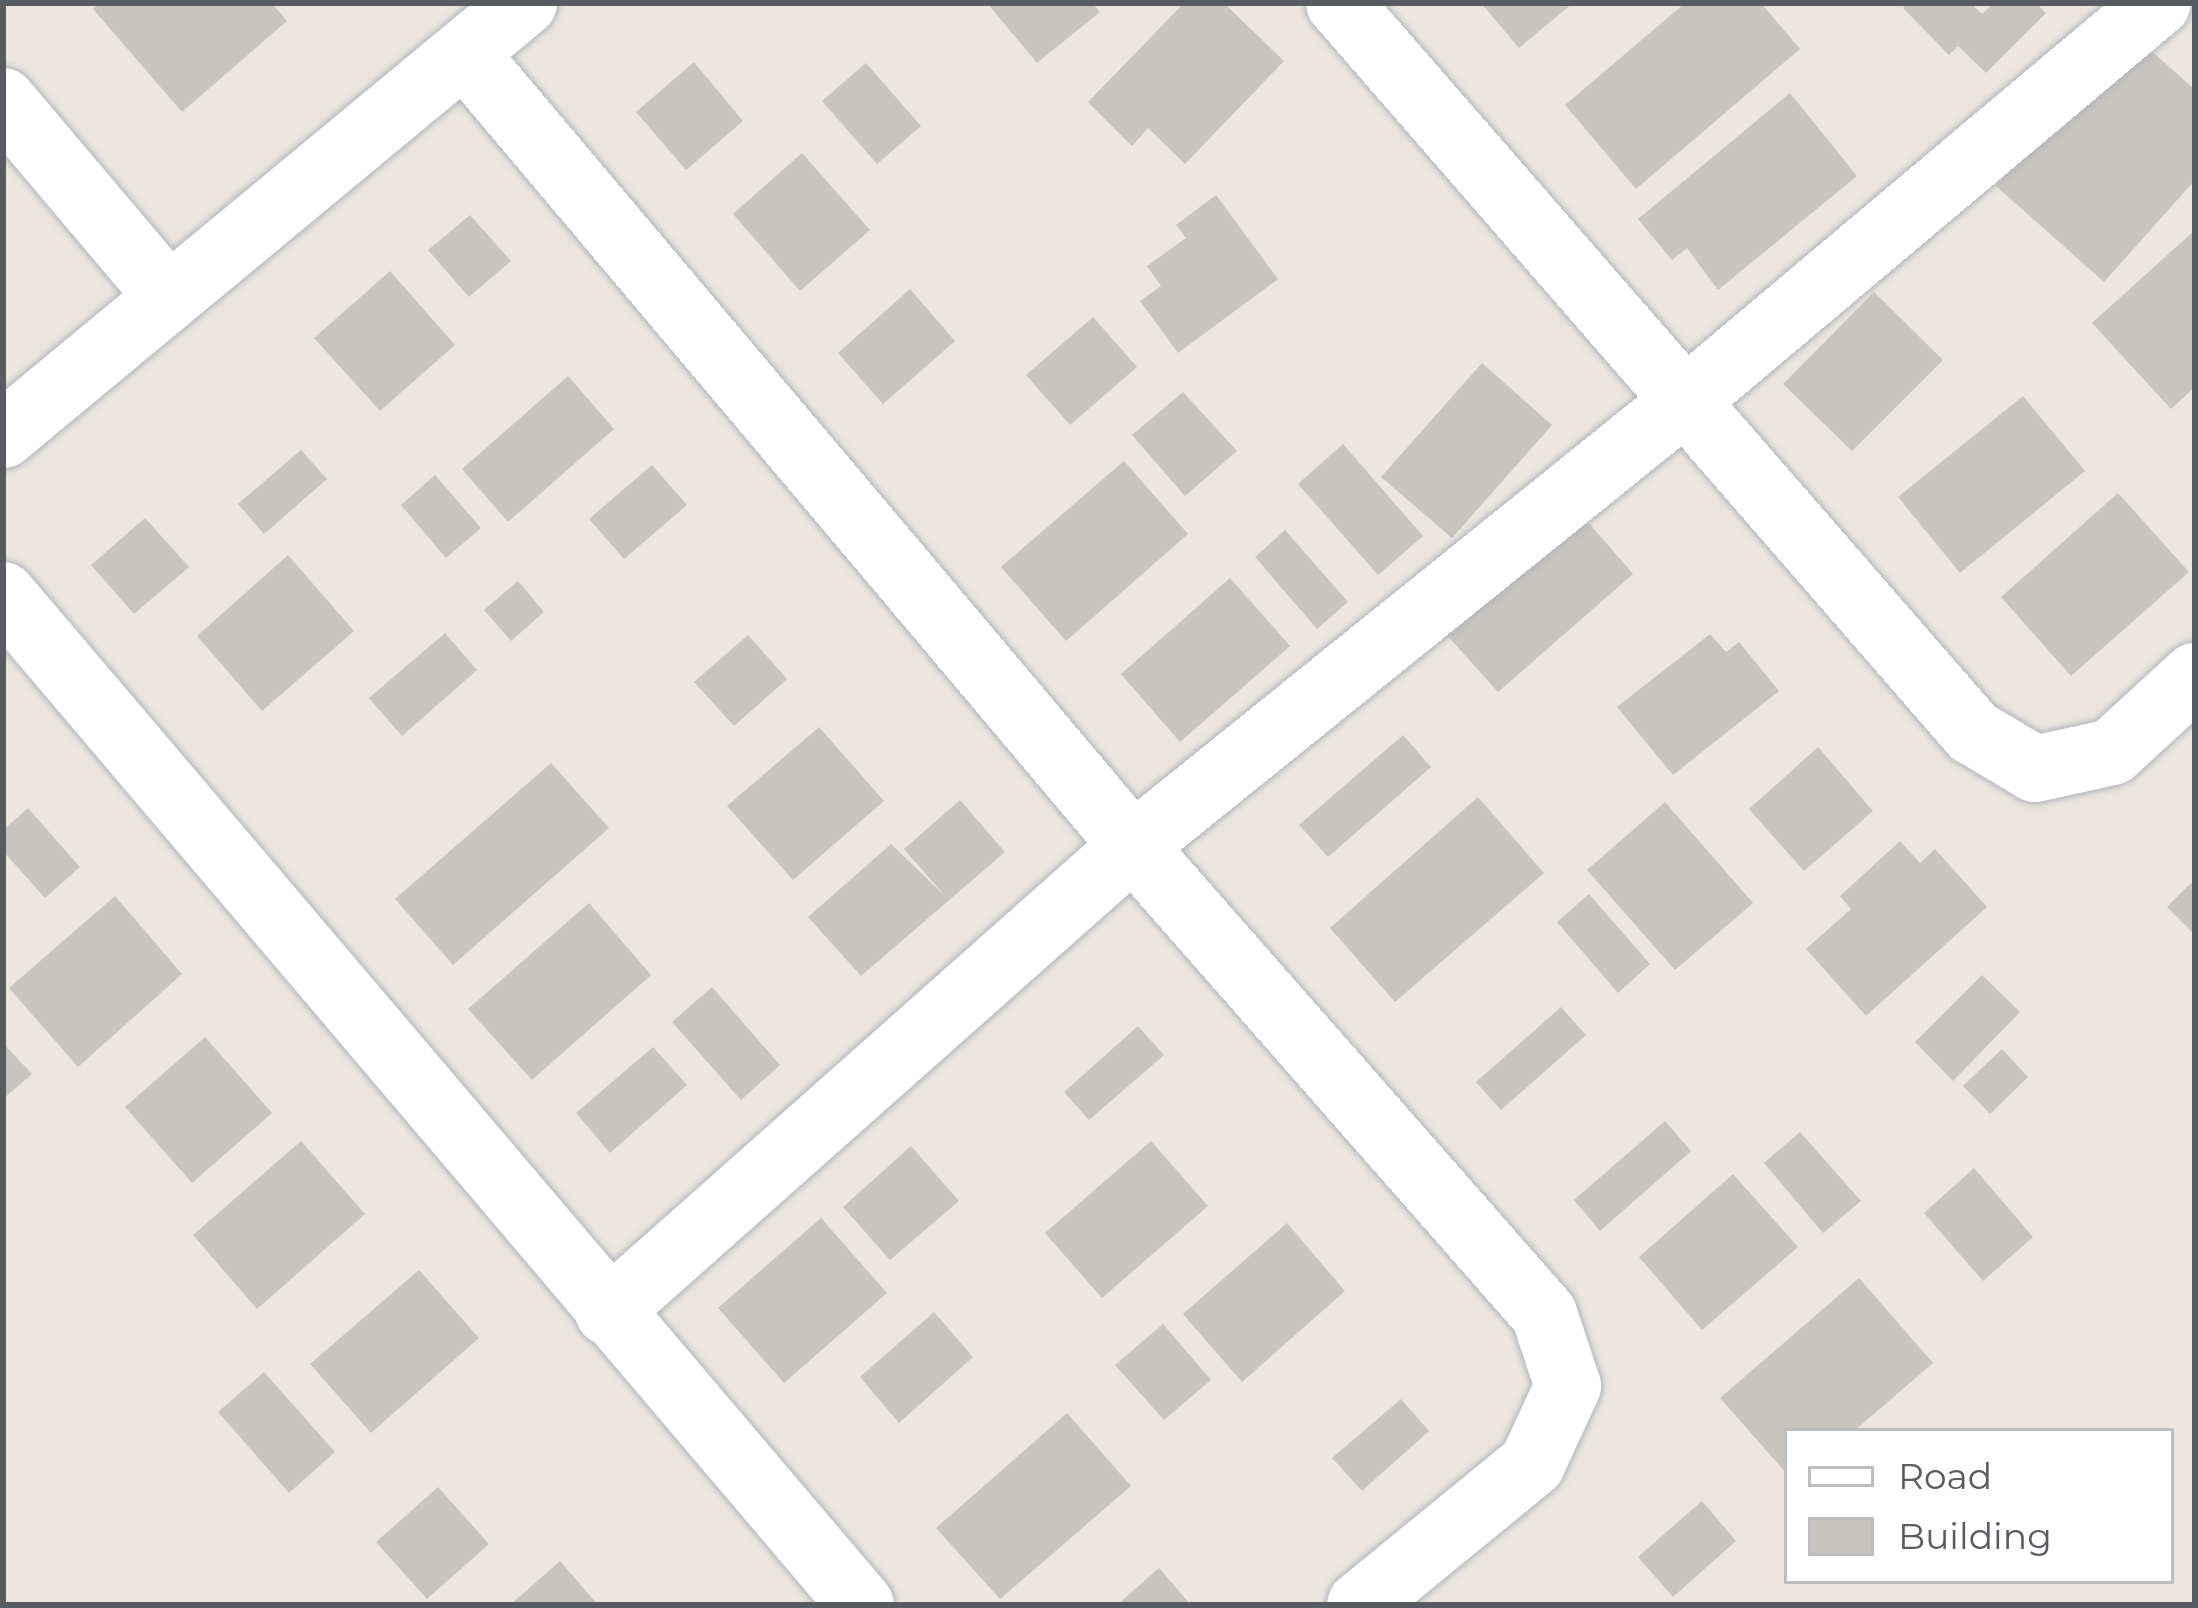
<!DOCTYPE html>
<html>
<head>
<meta charset="utf-8">
<style>
	body { margin:0 }
	#map { position:relative; width:2198px; height:1608px; overflow:hidden; background:#ebe7df; font-family:Montserrat,sans-serif }
	div>[style] { position:absolute }
	.building>* { inset:0; background:#c8c4bf }
	.roads { filter:drop-shadow(0 0 3px #b2b6ba) drop-shadow(0 0 3px #b2b6ba) }
	.minor>* { height:66px; margin:-33px; padding:0 33px; transform-origin:33px; border-radius:33px; background:#fff }
	span { translate:-50% -50%; white-space:nowrap; text-align:center; line-height:1.15; -webkit-text-stroke:9px #fff; paint-order:stroke }
	.frame { position:absolute; inset:0; border:6px solid #585c60; pointer-events:none }
	.legend { position:absolute; left:1784px; top:1428px; width:390px; height:156px; box-sizing:border-box; background:#fff; border:3px solid #bcbebf; margin:0; padding:15px 21px; list-style:none; font-size:36px; color:#585c60 }
	.legend li { display:flex; align-items:center; gap:24px; height:60px }
	.legend b { width:60px; border:3px solid #bcbebf }
</style>
</head>
<body>
<div id="map">
	<div class="building">
		<i style="clip-path:polygon(100px 3px,272px 3px,287px 21px,182px 112px,93px 9px)"></i>
		<i style="clip-path:polygon(987px 3px,1092px 3px,1100px 12px,1037px 63px)"></i>
		<i style="clip-path:polygon(1184px 3px,1224px 3px,1284px 61px,1185px 164px,1148px 128px,1132px 146px,1088px 102px)"></i>
		<i style="clip-path:polygon(1481px 3px,1573px 3px,1519px 48px)"></i>
		<i style="clip-path:polygon(1685px 3px,1761px 3px,1800px 49px,1636px 189px,1565px 105px)"></i>
		<i style="clip-path:polygon(1907px 3px,1971px 3px,1982px 14px,1993px 3px,2036px 3px,2046px 13px,1986px 73px,1958px 46px,1949px 55px,1903px 8px)"></i>
		<i style="clip-path:polygon(2132px 33px,2195px 90px,2195px 180px,2104px 282px,1996px 186px)"></i>
		<i style="clip-path:polygon(694px 62px,743px 121px,686px 170px,636px 112px)"></i>
		<i style="clip-path:polygon(866px 63px,921px 126px,877px 164px,822px 101px)"></i>
		<i style="clip-path:polygon(1790px 93px,1857px 176px,1718px 290px,1687px 248px,1672px 260px,1638px 219px)"></i>
		<i style="clip-path:polygon(802px 153px,870px 230px,800px 291px,733px 214px)"></i>
		<i style="clip-path:polygon(1216px 195px,1278px 279px,1178px 353px,1140px 301px,1161px 286px,1147px 266px,1186px 238px,1176px 225px)"></i>
		<i style="clip-path:polygon(470px 215px,511px 261px,469px 297px,428px 250px)"></i>
		<i style="clip-path:polygon(2195px 230px,2195px 387px,2171px 409px,2092px 323px)"></i>
		<i style="clip-path:polygon(390px 271px,455px 345px,380px 411px,314px 338px)"></i>
		<i style="clip-path:polygon(910px 289px,955px 341px,883px 404px,838px 353px)"></i>
		<i style="clip-path:polygon(1874px 292px,1943px 360px,1852px 451px,1783px 384px)"></i>
		<i style="clip-path:polygon(1093px 317px,1137px 367px,1070px 425px,1026px 375px)"></i>
		<i style="clip-path:polygon(1482px 363px,1552px 425px,1452px 538px,1381px 477px)"></i>
		<i style="clip-path:polygon(568px 376px,614px 429px,508px 522px,462px 469px)"></i>
		<i style="clip-path:polygon(1183px 392px,1237px 451px,1185px 496px,1132px 435px)"></i>
		<i style="clip-path:polygon(2023px 396px,2085px 471px,1960px 573px,1898px 497px)"></i>
		<i style="clip-path:polygon(1343px 444px,1423px 536px,1378px 575px,1298px 484px)"></i>
		<i style="clip-path:polygon(301px 450px,327px 479px,264px 534px,238px 504px)"></i>
		<i style="clip-path:polygon(1124px 461px,1188px 534px,1066px 641px,1001px 567px)"></i>
		<i style="clip-path:polygon(652px 465px,687px 505px,624px 559px,589px 519px)"></i>
		<i style="clip-path:polygon(435px 475px,481px 528px,446px 558px,401px 505px)"></i>
		<i style="clip-path:polygon(2118px 493px,2189px 572px,2071px 676px,2001px 597px)"></i>
		<i style="clip-path:polygon(1581px 514px,1633px 574px,1498px 692px,1445px 633px)"></i>
		<i style="clip-path:polygon(145px 518px,189px 567px,134px 614px,91px 565px)"></i>
		<i style="clip-path:polygon(1285px 530px,1348px 602px,1317px 629px,1255px 557px)"></i>
		<i style="clip-path:polygon(288px 555px,354px 631px,262px 711px,197px 636px)"></i>
		<i style="clip-path:polygon(1230px 578px,1290px 646px,1180px 742px,1121px 674px)"></i>
		<i style="clip-path:polygon(518px 581px,544px 612px,511px 641px,484px 610px)"></i>
		<i style="clip-path:polygon(445px 633px,477px 670px,402px 736px,369px 698px)"></i>
		<i style="clip-path:polygon(1710px 634px,1726px 652px,1739px 642px,1779px 691px,1673px 775px,1617px 707px)"></i>
		<i style="clip-path:polygon(748px 635px,787px 679px,734px 726px,694px 682px)"></i>
		<i style="clip-path:polygon(819px 727px,884px 801px,793px 880px,727px 806px)"></i>
		<i style="clip-path:polygon(1403px 735px,1431px 767px,1328px 857px,1299px 825px)"></i>
		<i style="clip-path:polygon(1818px 747px,1873px 811px,1804px 871px,1749px 809px)"></i>
		<i style="clip-path:polygon(551px 763px,609px 828px,453px 965px,395px 899px)"></i>
		<i style="clip-path:polygon(1478px 797px,1544px 873px,1395px 1002px,1330px 928px)"></i>
		<i style="clip-path:polygon(960px 800px,1005px 852px,861px 976px,808px 917px,891px 844px,945px 896px,904px 849px)"></i>
		<i style="clip-path:polygon(1665px 802px,1753px 903px,1675px 970px,1587px 870px)"></i>
		<i style="clip-path:polygon(28px 808px,80px 867px,45px 898px,3px 851px,3px 830px)"></i>
		<i style="clip-path:polygon(1900px 841px,1920px 863px,1935px 849px,1987px 907px,1866px 1016px,1806px 949px,1851px 909px,1840px 896px)"></i>
		<i style="clip-path:polygon(2191px 883px,2195px 887px,2195px 935px,2167px 907px)"></i>
		<i style="clip-path:polygon(1589px 894px,1650px 964px,1618px 993px,1557px 922px)"></i>
		<i style="clip-path:polygon(115px 896px,182px 974px,78px 1067px,9px 988px)"></i>
		<i style="clip-path:polygon(589px 903px,651px 975px,532px 1080px,468px 1009px)"></i>
		<i style="clip-path:polygon(1982px 975px,2020px 1012px,1953px 1081px,1915px 1042px)"></i>
		<i style="clip-path:polygon(712px 987px,780px 1065px,741px 1100px,672px 1022px)"></i>
		<i style="clip-path:polygon(1561px 1007px,1586px 1035px,1501px 1110px,1476px 1082px)"></i>
		<i style="clip-path:polygon(1138px 1026px,1164px 1055px,1089px 1120px,1064px 1092px)"></i>
		<i style="clip-path:polygon(205px 1037px,272px 1113px,192px 1183px,125px 1107px)"></i>
		<i style="clip-path:polygon(3px 1043px,32px 1074px,3px 1099px)"></i>
		<i style="clip-path:polygon(653px 1047px,687px 1085px,610px 1153px,576px 1113px)"></i>
		<i style="clip-path:polygon(2002px 1049px,2028px 1077px,1990px 1114px,1963px 1086px)"></i>
		<i style="clip-path:polygon(1665px 1121px,1691px 1151px,1600px 1231px,1574px 1200px)"></i>
		<i style="clip-path:polygon(1800px 1132px,1861px 1201px,1823px 1233px,1764px 1163px)"></i>
		<i style="clip-path:polygon(301px 1141px,365px 1214px,257px 1309px,193px 1235px)"></i>
		<i style="clip-path:polygon(1151px 1141px,1208px 1206px,1102px 1298px,1045px 1233px)"></i>
		<i style="clip-path:polygon(911px 1146px,959px 1201px,890px 1260px,843px 1207px)"></i>
		<i style="clip-path:polygon(1974px 1168px,2033px 1237px,1983px 1281px,1924px 1213px)"></i>
		<i style="clip-path:polygon(1733px 1174px,1798px 1247px,1702px 1330px,1639px 1257px)"></i>
		<i style="clip-path:polygon(821px 1218px,887px 1293px,784px 1383px,718px 1308px)"></i>
		<i style="clip-path:polygon(1287px 1223px,1345px 1291px,1242px 1382px,1183px 1314px)"></i>
		<i style="clip-path:polygon(419px 1270px,479px 1338px,371px 1433px,310px 1364px)"></i>
		<i style="clip-path:polygon(1859px 1278px,1933px 1363px,1854px 1431px,1787px 1431px,1787px 1474px,1720px 1398px)"></i>
		<i style="clip-path:polygon(934px 1312px,973px 1357px,899px 1423px,860px 1377px)"></i>
		<i style="clip-path:polygon(1163px 1324px,1211px 1380px,1164px 1420px,1115px 1365px)"></i>
		<i style="clip-path:polygon(264px 1372px,335px 1452px,289px 1493px,218px 1412px)"></i>
		<i style="clip-path:polygon(1401px 1399px,1429px 1431px,1362px 1491px,1332px 1458px)"></i>
		<i style="clip-path:polygon(1067px 1413px,1131px 1486px,1000px 1599px,936px 1528px)"></i>
		<i style="clip-path:polygon(438px 1487px,489px 1544px,427px 1599px,376px 1542px)"></i>
		<i style="clip-path:polygon(1702px 1501px,1736px 1541px,1673px 1597px,1638px 1557px)"></i>
		<i style="clip-path:polygon(560px 1561px,598px 1605px,510px 1605px)"></i>
		<i style="clip-path:polygon(1159px 1568px,1191px 1605px,1117px 1605px)"></i>
	</div>
	<div class="roads">
		<div class="minor">
			<i style="left:1339px;top:3px;width:966px;rotate:48.99deg"></i>
			<i style="left:1973px;top:732px;width:72px;rotate:30.8deg"></i>
			<i style="left:2035px;top:769px;width:79px;rotate:-12.4deg"></i>
			<i style="left:2112px;top:752px;width:113px;rotate:-42.5deg"></i>
			<i style="left:466px;top:55px;width:1035px;rotate:49.86deg"></i>
			<i style="left:1133px;top:846px;width:623px;rotate:48.71deg"></i>
			<i style="left:1544px;top:1314px;width:76px;rotate:71.6deg"></i>
			<i style="left:1568px;top:1386px;width:86px;rotate:114.8deg"></i>
			<i style="left:1532px;top:1464px;width:222px;rotate:140.7deg"></i>
			<i style="left:3px;top:101px;width:255px;rotate:49.8deg"></i>
			<i style="left:3px;top:435px;width:677px;rotate:-39.66deg"></i>
			<i style="left:3px;top:595px;width:1325px;rotate:49.65deg"></i>
			<i style="left:608px;top:1312px;width:702px;rotate:-41.59deg"></i>
			<i style="left:1133px;top:846px;width:709px;rotate:-38.87deg"></i>
			<i style="left:1685px;top:401px;width:618px;rotate:-40.08deg"></i>
		</div>
	</div>
	<div class="frame"></div>
	<ul class="legend">
	<li><b style="height:15px;background:#fff"></b>Road</li>
	<li><b style="height:33px;background:#c8c4bf"></b>Building</li>
	</ul>
</div>
</body>
</html>
